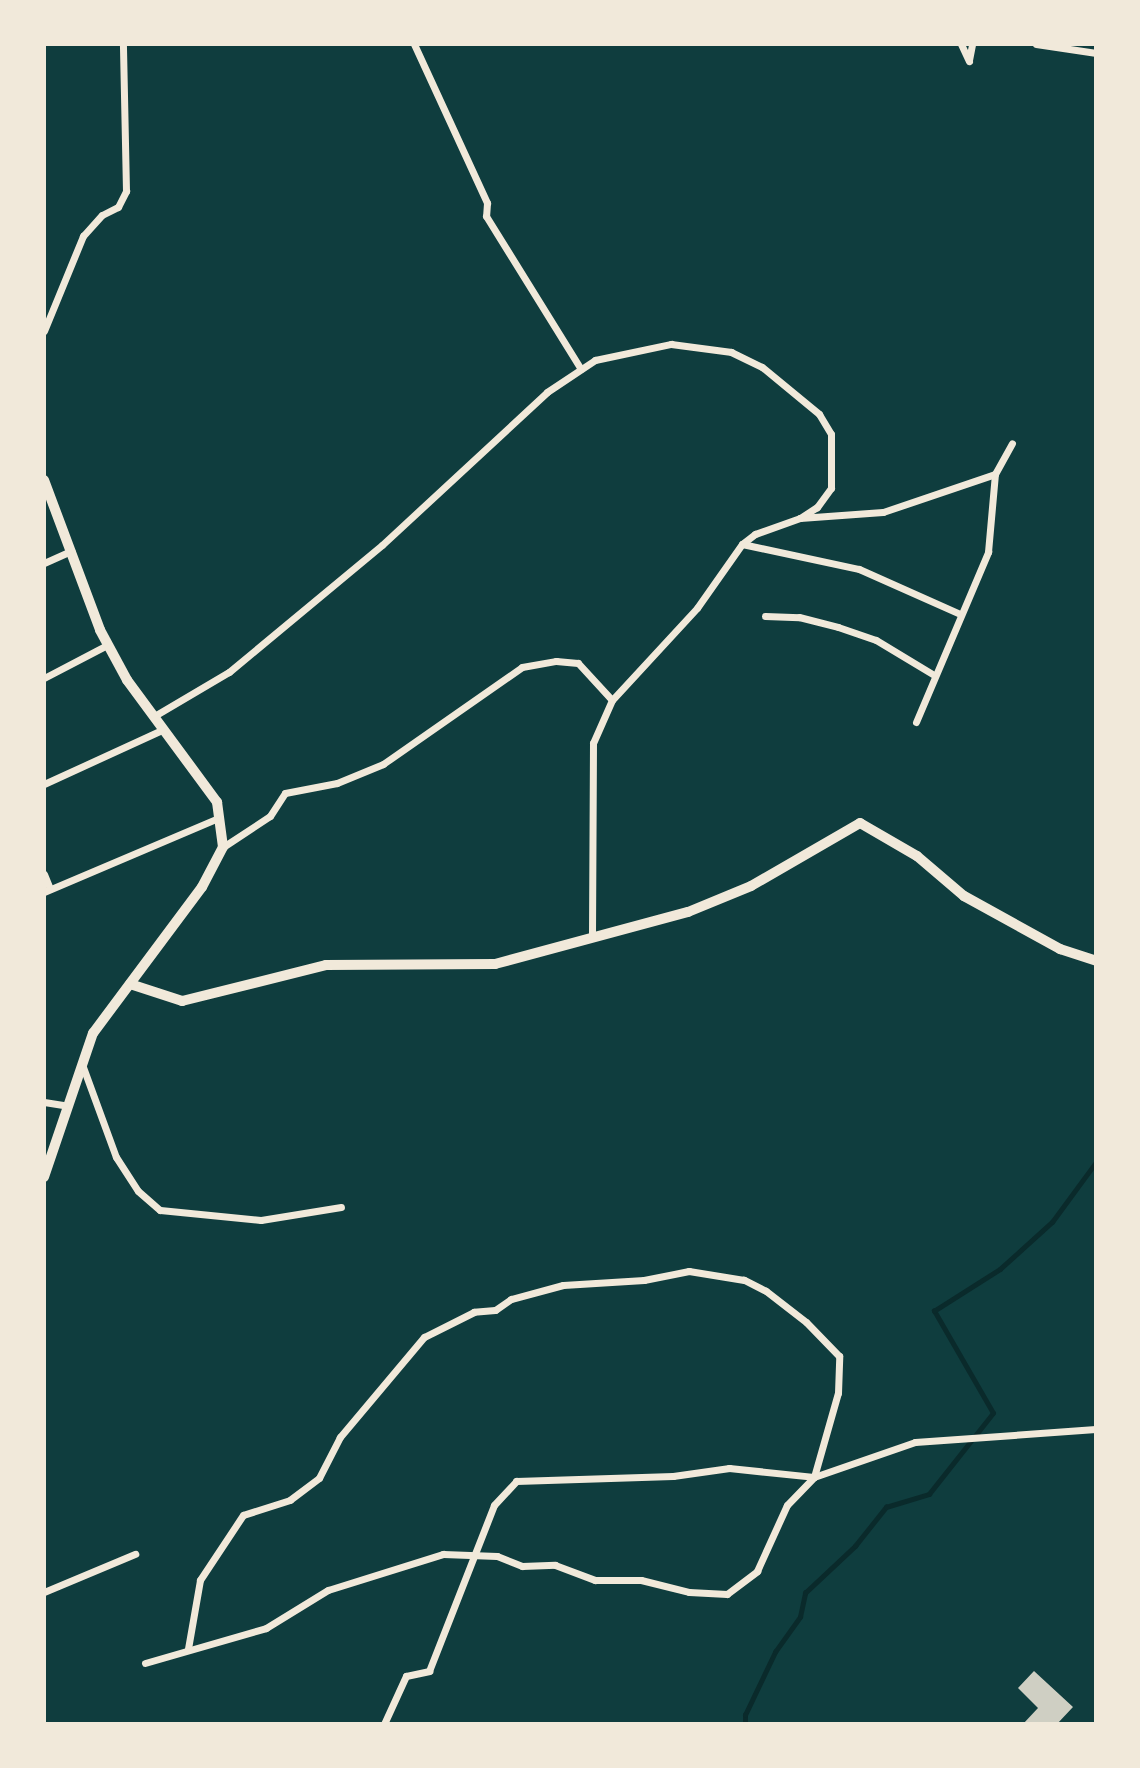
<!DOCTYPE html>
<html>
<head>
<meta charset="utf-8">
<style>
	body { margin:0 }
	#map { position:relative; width:1140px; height:1768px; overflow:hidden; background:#0f3d3e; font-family:"Roboto Condensed",sans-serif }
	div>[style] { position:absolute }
	.stream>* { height:4.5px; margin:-2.25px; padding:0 2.25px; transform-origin:2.25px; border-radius:2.25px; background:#0a2a2b }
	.building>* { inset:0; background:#cfcfc3 }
	.minor>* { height:7px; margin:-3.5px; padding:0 3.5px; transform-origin:3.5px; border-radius:3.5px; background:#f1e9da }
	.tertiary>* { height:10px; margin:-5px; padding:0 5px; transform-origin:5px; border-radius:5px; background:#f1e9da }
	.secondary>* { height:10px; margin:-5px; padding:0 5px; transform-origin:5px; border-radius:5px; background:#f1e9da }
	span { translate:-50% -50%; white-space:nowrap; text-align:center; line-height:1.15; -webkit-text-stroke:7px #f1e9da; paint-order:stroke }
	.frame { position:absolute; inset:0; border:46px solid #f1e9da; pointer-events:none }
</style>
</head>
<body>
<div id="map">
	<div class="stream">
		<i style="left:745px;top:1724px;width:9px;rotate:-90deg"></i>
		<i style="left:745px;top:1715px;width:70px;rotate:-64.5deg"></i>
		<i style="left:775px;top:1652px;width:43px;rotate:-54.5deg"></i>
		<i style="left:800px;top:1617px;width:25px;rotate:-78deg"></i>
		<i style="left:805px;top:1593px;width:69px;rotate:-43.2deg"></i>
		<i style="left:855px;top:1546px;width:50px;rotate:-51.5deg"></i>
		<i style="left:886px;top:1507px;width:45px;rotate:-16.8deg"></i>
		<i style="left:929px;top:1494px;width:103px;rotate:-51.7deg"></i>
		<i style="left:993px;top:1413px;width:118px;rotate:-120deg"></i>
		<i style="left:934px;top:1311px;width:78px;rotate:-32.5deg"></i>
		<i style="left:1000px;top:1269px;width:70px;rotate:-42.1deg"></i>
		<i style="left:1052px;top:1222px;width:74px;rotate:-53.7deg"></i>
	</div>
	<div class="building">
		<i style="clip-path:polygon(1034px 1671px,1073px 1707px,1057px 1724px,1023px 1724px,1038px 1708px,1018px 1688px)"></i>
	</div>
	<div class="minor">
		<i style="left:414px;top:44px;width:175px;rotate:65.3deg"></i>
		<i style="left:487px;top:203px;width:13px;rotate:94deg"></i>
		<i style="left:486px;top:216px;width:180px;rotate:58.2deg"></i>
		<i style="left:961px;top:44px;width:19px;rotate:65deg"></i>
		<i style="left:1036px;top:44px;width:61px;rotate:8.5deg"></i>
		<i style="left:969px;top:60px;width:16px;rotate:-79deg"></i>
		<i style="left:44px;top:331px;width:103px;rotate:-67.7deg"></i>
		<i style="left:83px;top:236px;width:28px;rotate:-48deg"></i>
		<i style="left:102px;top:215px;width:18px;rotate:-27deg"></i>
		<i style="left:118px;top:207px;width:18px;rotate:-63deg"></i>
		<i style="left:126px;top:191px;width:147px;rotate:-91.2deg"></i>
		<i style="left:800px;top:518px;width:83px;rotate:-4.1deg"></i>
		<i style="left:883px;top:512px;width:118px;rotate:-18.7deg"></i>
		<i style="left:742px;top:544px;width:120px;rotate:12.1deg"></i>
		<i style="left:859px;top:569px;width:111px;rotate:24deg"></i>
		<i style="left:44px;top:563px;width:30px;rotate:-24deg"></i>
		<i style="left:765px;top:616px;width:34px;rotate:2deg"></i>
		<i style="left:799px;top:617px;width:40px;rotate:14.4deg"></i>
		<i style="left:838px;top:627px;width:40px;rotate:18.9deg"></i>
		<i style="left:876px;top:640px;width:68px;rotate:31.1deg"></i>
		<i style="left:44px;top:678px;width:71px;rotate:-27.6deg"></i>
		<i style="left:156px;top:715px;width:85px;rotate:-30.5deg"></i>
		<i style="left:229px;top:672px;width:199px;rotate:-39.7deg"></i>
		<i style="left:382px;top:545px;width:225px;rotate:-42.8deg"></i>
		<i style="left:547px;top:392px;width:58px;rotate:-33.7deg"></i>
		<i style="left:595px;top:360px;width:78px;rotate:-11.9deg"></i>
		<i style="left:671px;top:344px;width:61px;rotate:7.6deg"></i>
		<i style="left:731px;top:352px;width:34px;rotate:26deg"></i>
		<i style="left:762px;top:367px;width:74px;rotate:39.5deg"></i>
		<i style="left:819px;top:414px;width:23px;rotate:59deg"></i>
		<i style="left:831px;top:434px;width:54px;rotate:90deg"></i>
		<i style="left:831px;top:488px;width:24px;rotate:126deg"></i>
		<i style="left:817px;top:507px;width:20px;rotate:147deg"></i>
		<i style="left:800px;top:518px;width:48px;rotate:160.4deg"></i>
		<i style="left:755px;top:534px;width:16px;rotate:142deg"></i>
		<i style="left:742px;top:544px;width:78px;rotate:125.1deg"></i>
		<i style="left:697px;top:608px;width:125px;rotate:132.7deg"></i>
		<i style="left:612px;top:700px;width:47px;rotate:113.8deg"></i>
		<i style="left:593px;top:743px;width:193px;rotate:90.3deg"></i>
		<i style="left:916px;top:722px;width:185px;rotate:-67deg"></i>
		<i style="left:988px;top:552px;width:78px;rotate:-84.9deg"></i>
		<i style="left:995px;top:474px;width:35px;rotate:-61deg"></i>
		<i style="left:44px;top:784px;width:132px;rotate:-24.6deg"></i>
		<i style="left:223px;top:847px;width:56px;rotate:-33.4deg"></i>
		<i style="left:270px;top:816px;width:27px;rotate:-57deg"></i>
		<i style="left:285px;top:793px;width:53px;rotate:-10.9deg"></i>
		<i style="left:337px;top:783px;width:50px;rotate:-22.4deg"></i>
		<i style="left:383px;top:764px;width:169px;rotate:-34.9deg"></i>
		<i style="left:522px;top:667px;width:35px;rotate:-10deg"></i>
		<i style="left:556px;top:661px;width:22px;rotate:5deg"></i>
		<i style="left:578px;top:663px;width:50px;rotate:47.4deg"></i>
		<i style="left:44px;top:874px;width:16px;rotate:68deg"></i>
		<i style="left:44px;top:892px;width:189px;rotate:-23deg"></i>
		<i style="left:83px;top:1067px;width:96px;rotate:69.9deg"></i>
		<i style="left:116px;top:1157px;width:40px;rotate:57.1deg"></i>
		<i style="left:138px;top:1191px;width:29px;rotate:41deg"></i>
		<i style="left:160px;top:1210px;width:101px;rotate:5.7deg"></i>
		<i style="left:261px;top:1220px;width:81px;rotate:-9.2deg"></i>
		<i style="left:44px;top:1102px;width:24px;rotate:9deg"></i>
		<i style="left:44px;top:1592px;width:99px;rotate:-22.7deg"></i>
		<i style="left:145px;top:1663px;width:126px;rotate:-16.1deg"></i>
		<i style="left:266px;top:1628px;width:73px;rotate:-31.5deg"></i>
		<i style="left:328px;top:1590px;width:121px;rotate:-17.4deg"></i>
		<i style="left:443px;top:1554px;width:54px;rotate:2.1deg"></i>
		<i style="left:497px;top:1556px;width:27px;rotate:22deg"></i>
		<i style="left:522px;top:1566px;width:33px;rotate:-2deg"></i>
		<i style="left:555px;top:1565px;width:43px;rotate:20.6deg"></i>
		<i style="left:595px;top:1580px;width:46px"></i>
		<i style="left:641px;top:1580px;width:49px;rotate:14deg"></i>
		<i style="left:689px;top:1592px;width:38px;rotate:3deg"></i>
		<i style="left:727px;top:1594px;width:38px;rotate:-37deg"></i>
		<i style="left:757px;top:1571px;width:72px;rotate:-65.6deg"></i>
		<i style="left:787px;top:1505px;width:39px;rotate:-46deg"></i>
		<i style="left:814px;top:1477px;width:87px;rotate:-74.1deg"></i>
		<i style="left:838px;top:1393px;width:37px;rotate:-88deg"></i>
		<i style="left:839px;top:1356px;width:47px;rotate:-134.1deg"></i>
		<i style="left:806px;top:1322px;width:51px;rotate:-142.2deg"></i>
		<i style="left:766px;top:1291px;width:25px;rotate:-153deg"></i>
		<i style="left:744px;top:1280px;width:56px;rotate:-170.7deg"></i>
		<i style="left:689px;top:1271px;width:46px;rotate:168.7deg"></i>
		<i style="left:644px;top:1280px;width:81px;rotate:176.5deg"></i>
		<i style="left:563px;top:1285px;width:54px;rotate:164.9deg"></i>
		<i style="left:511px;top:1299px;width:19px;rotate:145deg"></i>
		<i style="left:495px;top:1310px;width:21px;rotate:175deg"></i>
		<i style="left:474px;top:1312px;width:56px;rotate:153.4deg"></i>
		<i style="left:424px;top:1337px;width:131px;rotate:130deg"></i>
		<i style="left:340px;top:1437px;width:46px;rotate:117.1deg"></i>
		<i style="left:319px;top:1478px;width:36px;rotate:143deg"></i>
		<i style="left:290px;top:1500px;width:49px;rotate:162.3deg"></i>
		<i style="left:243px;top:1515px;width:78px;rotate:123.5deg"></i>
		<i style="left:200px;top:1580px;width:70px;rotate:99.9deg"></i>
		<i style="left:384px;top:1724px;width:53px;rotate:-65.4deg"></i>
		<i style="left:406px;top:1676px;width:24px;rotate:-12deg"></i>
		<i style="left:429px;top:1671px;width:178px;rotate:-68.6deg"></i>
		<i style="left:494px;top:1505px;width:33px;rotate:-47deg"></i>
		<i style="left:516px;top:1481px;width:157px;rotate:-1.8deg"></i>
		<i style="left:673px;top:1476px;width:57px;rotate:-8.1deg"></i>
		<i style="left:729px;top:1468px;width:85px;rotate:6deg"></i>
		<i style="left:814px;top:1477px;width:107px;rotate:-19.1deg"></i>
		<i style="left:915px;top:1442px;width:181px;rotate:-4.1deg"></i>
	</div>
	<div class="tertiary">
		<i style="left:130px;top:984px;width:55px;rotate:18.1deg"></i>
		<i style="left:182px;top:1001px;width:148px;rotate:-14deg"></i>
		<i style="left:326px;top:965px;width:169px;rotate:-0.3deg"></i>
		<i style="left:495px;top:964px;width:200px;rotate:-15.1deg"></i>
		<i style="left:688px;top:912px;width:68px;rotate:-22.4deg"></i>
		<i style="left:751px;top:886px;width:126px;rotate:-30deg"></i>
		<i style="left:860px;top:823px;width:66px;rotate:30.1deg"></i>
		<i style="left:917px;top:856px;width:62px;rotate:40.4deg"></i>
		<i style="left:964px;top:896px;width:110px;rotate:28.9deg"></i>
		<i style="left:1060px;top:949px;width:38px;rotate:18deg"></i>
	</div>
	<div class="secondary">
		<i style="left:44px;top:480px;width:160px;rotate:69.5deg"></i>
		<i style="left:100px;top:630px;width:57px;rotate:61.6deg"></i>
		<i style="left:127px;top:680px;width:152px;rotate:53.6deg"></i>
		<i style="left:217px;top:802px;width:45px;rotate:82.4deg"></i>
		<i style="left:223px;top:847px;width:45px;rotate:117.7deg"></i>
		<i style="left:202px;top:887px;width:182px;rotate:126.7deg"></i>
		<i style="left:93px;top:1033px;width:152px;rotate:108.8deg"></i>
	</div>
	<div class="frame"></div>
</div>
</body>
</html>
